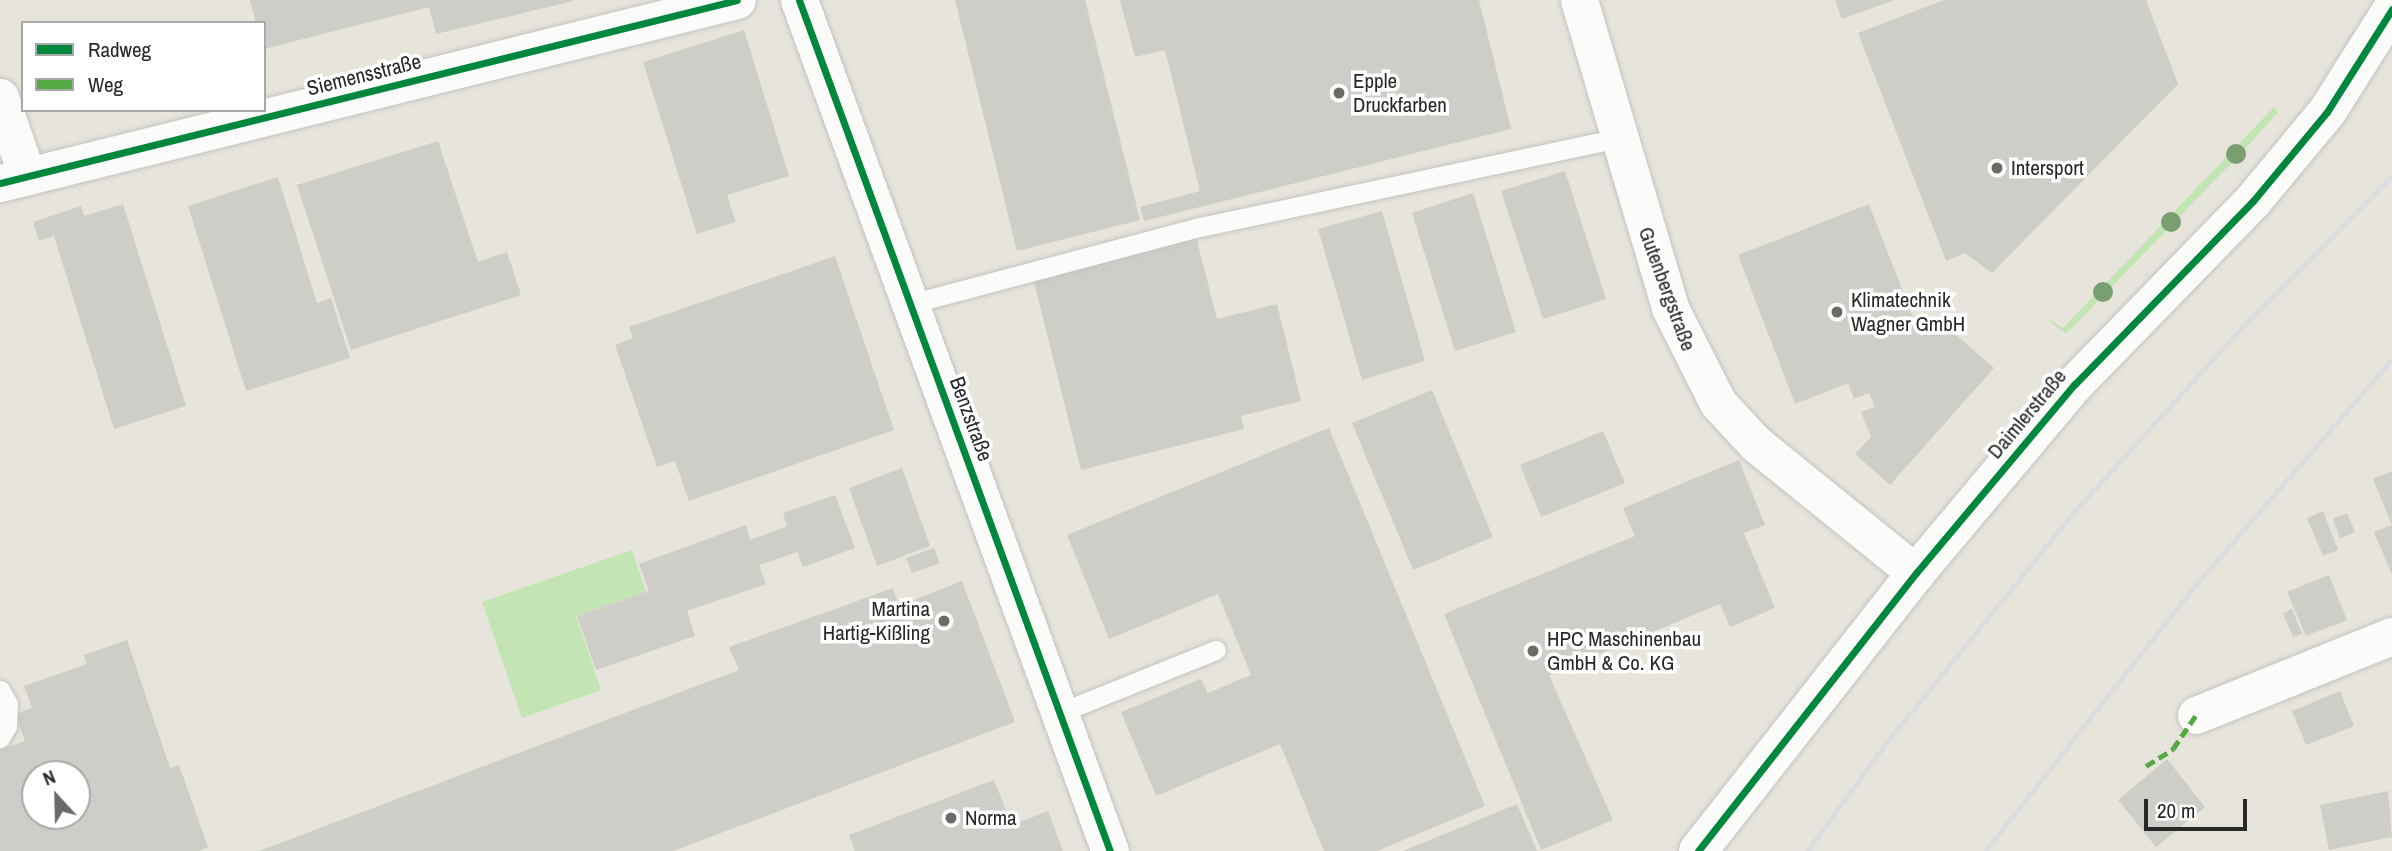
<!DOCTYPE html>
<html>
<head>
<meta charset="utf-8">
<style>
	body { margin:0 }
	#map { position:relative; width:2392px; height:851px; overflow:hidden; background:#e7e4dc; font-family:"Archivo Narrow",sans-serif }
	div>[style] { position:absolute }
	.green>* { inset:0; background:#c3e4b3 }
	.building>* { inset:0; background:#cfcdc8 }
	.roads { filter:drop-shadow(0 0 2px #c4c3c2) drop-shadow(0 0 2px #c4c3c2) }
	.lane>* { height:19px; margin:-9.5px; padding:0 9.5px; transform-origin:9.5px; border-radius:9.5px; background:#fbfbfa }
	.street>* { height:37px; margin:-18.5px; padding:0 18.5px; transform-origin:18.5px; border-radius:18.5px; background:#fbfbfa }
	.secondary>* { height:38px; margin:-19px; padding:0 19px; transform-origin:19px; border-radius:19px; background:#fbfbfa }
	.rail>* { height:5px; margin:-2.5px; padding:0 2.5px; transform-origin:2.5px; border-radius:2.5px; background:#dcdcde }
	.quiet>* { height:5px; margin-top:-2.5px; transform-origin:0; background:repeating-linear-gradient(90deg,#53aa44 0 10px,transparent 0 15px) }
	.cycleway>* { height:7px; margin:-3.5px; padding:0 3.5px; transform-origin:3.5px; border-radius:3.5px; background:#00873e }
	.trees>* { width:20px; height:20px; margin:-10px; border-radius:50%; background:#799f70 }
	.dots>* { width:19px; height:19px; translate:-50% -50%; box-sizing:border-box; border:4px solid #fff; border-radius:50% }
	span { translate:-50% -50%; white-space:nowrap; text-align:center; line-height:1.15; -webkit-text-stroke:7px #fff; paint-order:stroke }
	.street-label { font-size:21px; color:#282828 }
	.poi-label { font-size:21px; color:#282828 }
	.left { translate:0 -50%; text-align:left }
	.right { translate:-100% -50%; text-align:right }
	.legend { position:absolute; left:21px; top:21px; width:245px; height:91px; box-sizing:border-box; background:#fff; border:2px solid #a9a9a9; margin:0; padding:9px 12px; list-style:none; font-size:21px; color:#282828 }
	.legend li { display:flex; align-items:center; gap:14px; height:35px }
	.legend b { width:35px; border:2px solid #a9a9a9 }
	.north { position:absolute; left:21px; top:760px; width:70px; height:70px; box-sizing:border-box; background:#fff; border:2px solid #a9a9a9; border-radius:50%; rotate:338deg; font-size:19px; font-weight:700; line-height:28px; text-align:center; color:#282828 }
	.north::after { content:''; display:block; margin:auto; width:24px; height:32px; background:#6b6a67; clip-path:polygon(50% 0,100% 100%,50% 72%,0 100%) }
	.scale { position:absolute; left:2144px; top:799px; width:103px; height:32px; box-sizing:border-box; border:4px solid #282828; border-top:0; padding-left:9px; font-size:21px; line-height:24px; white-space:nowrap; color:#282828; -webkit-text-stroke:5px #fff; paint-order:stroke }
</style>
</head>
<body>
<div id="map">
	<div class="green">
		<i style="clip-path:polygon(2274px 107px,2278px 112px,2249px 145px,2066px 334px,2043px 316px,2063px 328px)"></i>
		<i style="clip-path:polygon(632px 550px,646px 592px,576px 616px,601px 690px,522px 718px,482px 602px)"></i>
	</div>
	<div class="building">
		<i style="clip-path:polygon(250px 0,573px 0,573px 1px,436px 34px,429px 7px,264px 49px,264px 23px,256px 23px)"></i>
		<i style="clip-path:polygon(955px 0,1085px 0,1140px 220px,1017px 251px)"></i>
		<i style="clip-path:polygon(1120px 0,1479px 0,1511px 129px,1144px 221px,1140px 207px,1200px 191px,1165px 50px,1135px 57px)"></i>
		<i style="clip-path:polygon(1835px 0,1894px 0,1842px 19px)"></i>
		<i style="clip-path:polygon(1944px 0,2146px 0,2178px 84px,1992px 273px,1965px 253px,1946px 261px,1858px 33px)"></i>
		<i style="clip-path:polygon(744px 30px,789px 176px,727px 195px,736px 222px,697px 234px,643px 62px)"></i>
		<i style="clip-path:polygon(438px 141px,478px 262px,507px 252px,521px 295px,351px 350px,297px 185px)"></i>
		<i style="clip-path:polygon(1565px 171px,1606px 299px,1543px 319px,1501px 191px)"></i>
		<i style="clip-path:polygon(278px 177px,317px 303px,331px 298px,350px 358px,246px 391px,188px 206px)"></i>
		<i style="clip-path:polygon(1473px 193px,1516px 332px,1455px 351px,1412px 213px)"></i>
		<i style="clip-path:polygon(123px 204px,186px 406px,114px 429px,54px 236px,39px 241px,33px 222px,81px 206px,84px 216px)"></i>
		<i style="clip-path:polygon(1869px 204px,1920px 336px,1946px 326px,1994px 368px,1890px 485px,1855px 454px,1871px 437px,1861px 412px,1875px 407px,1869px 393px,1854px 399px,1848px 383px,1795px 404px,1738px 255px)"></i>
		<i style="clip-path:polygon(1382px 211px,1425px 361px,1362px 380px,1318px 229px)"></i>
		<i style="clip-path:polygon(1196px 237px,1217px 319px,1277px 304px,1301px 401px,1241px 416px,1244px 429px,1081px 470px,1033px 278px)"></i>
		<i style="clip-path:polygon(835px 256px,894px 430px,689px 501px,675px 461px,657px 467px,615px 345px,633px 338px,629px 327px)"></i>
		<i style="clip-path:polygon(1432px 390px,1493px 537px,1413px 570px,1352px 423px)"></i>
		<i style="clip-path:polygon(1329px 428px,1485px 806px,1377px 851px,1324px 851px,1280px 744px,1156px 796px,1121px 712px,1201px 679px,1208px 693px,1251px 675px,1218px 594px,1109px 639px,1067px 535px)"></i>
		<i style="clip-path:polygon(1603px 431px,1625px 483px,1541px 517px,1520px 465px)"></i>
		<i style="clip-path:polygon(1739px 460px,1765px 525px,1744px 533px,1775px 608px,1730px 627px,1720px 604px,1549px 675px,1613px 820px,1541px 850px,1444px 614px,1635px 536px,1623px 508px)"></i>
		<i style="clip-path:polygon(902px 468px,930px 546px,877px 566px,849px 488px)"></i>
		<i style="clip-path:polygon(2392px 471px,2392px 575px,2374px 532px,2392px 525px,2373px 479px)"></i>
		<i style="clip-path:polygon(835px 495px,855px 548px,803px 567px,797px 552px,759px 565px,766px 584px,687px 611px,695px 636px,596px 670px,577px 616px,649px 591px,639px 564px,746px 525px,750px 540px,787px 526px,783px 513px)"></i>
		<i style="clip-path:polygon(2323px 511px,2338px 550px,2323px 556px,2307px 518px)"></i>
		<i style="clip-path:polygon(2347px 513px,2355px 532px,2340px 538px,2333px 519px)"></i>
		<i style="clip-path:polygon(934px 548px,940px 563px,912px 573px,906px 558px)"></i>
		<i style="clip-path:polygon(2329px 575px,2347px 620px,2306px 636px,2287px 592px)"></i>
		<i style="clip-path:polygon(962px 581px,1015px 722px,673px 851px,259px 851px,739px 670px,729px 647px,893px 588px,899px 606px)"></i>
		<i style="clip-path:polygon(2292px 609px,2302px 634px,2293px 637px,2283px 613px)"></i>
		<i style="clip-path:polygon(evenodd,127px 640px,170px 768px,179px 765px,208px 847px,199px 851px,0 851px,0 750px,25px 741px,15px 714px,32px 708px,24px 686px,87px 664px,84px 655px,127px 640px,35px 774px,77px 774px,77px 816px,35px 816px,35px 774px)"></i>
		<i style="clip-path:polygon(2340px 691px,2354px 726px,2306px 745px,2292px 711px)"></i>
		<i style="clip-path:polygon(2167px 759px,2205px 807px,2156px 847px,2118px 800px)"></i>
		<i style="clip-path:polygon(994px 780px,1012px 825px,1048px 811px,1063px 851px,855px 851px,849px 835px)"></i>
		<i style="clip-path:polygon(2388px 791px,2392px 837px,2329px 850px,2320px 805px)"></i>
		<i style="clip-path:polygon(1517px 804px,1537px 851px,1403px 851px)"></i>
	</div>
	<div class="roads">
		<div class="lane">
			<i style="left:910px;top:304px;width:300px;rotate:-14.9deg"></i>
			<i style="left:1200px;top:227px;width:428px;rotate:-12deg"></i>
			<i style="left:0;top:690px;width:16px;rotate:60deg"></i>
			<i style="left:8px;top:704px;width:22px;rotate:93deg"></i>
			<i style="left:7px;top:726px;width:14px;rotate:120deg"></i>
			<i style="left:1059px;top:713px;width:169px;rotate:-21.9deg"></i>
		</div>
		<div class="street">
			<i style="left:799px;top:0;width:906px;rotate:69.93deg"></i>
			<i style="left:1579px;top:0;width:321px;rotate:73.5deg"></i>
			<i style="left:1670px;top:308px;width:106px;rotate:63.2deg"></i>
			<i style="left:1718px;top:403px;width:56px;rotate:47.2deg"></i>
			<i style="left:1756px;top:444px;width:206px;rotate:38.9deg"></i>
			<i style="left:0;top:97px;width:83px;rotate:71.1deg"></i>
			<i style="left:0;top:183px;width:759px;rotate:-13.94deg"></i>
			<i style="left:2196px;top:715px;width:211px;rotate:-22deg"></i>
		</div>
		<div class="secondary">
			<i style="left:1698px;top:851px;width:353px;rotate:-51.9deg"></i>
			<i style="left:1916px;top:573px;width:246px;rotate:-50deg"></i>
			<i style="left:2074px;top:385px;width:257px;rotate:-45.8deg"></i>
			<i style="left:2253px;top:201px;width:116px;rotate:-50.3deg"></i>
			<i style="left:2327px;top:112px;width:122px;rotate:-57.7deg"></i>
		</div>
	</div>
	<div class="rail">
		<i style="left:1807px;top:851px;width:134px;rotate:-53.8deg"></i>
		<i style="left:1886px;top:743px;width:295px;rotate:-50.9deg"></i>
		<i style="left:2072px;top:514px;width:251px;rotate:-47.7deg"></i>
		<i style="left:2241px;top:328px;width:214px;rotate:-45.2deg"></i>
		<i style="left:1985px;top:851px;width:334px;rotate:-51.7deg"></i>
		<i style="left:2192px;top:589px;width:305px;rotate:-49deg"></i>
	</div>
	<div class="quiet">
		<i style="left:2146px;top:766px;width:32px;rotate:-32deg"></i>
		<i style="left:2173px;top:749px;width:41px;rotate:-55.9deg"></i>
	</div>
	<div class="cycleway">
		<i style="left:799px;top:0;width:906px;rotate:69.93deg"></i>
		<i style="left:0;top:183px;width:759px;rotate:-13.94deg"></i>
		<i style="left:1698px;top:851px;width:353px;rotate:-51.9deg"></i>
		<i style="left:1916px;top:573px;width:246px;rotate:-50deg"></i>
		<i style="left:2074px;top:385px;width:257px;rotate:-45.8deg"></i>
		<i style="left:2253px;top:201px;width:116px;rotate:-50.3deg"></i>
		<i style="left:2327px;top:112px;width:122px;rotate:-57.7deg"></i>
	</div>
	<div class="trees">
		<i style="left:2236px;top:154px"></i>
		<i style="left:2171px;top:222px"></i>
		<i style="left:2103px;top:292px"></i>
	</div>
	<div class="dots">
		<i style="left:1339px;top:93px;background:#6b6a67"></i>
		<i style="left:1997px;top:168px;background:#6b6a67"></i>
		<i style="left:1837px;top:312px;background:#6b6a67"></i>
		<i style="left:944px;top:621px;background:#6b6a67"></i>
		<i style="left:1533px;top:651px;background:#6b6a67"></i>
		<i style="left:951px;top:818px;background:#6b6a67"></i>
	</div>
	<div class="street-label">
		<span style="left:364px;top:75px;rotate:-14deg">Siemensstraße</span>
		<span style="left:1667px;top:289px;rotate:70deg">Gutenbergstraße</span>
		<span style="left:2027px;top:414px;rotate:-50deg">Daimlerstraße</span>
		<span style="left:971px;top:419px;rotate:70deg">Benzstraße</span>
	</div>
	<div class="poi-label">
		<span class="left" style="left:1353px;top:93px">Epple<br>Druckfarben</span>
		<span class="left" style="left:2011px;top:168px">Intersport</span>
		<span class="left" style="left:1851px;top:312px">Klimatechnik<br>Wagner GmbH</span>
		<span class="right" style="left:930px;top:621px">Martina<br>Hartig-Kißling</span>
		<span class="left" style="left:1547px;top:651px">HPC Maschinenbau<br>GmbH &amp; Co. KG</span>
		<span class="left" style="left:965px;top:818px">Norma</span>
	</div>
	<ul class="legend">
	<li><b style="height:9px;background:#00873e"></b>Radweg</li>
	<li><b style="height:9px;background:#53aa44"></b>Weg</li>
	</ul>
	<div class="north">N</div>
	<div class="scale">20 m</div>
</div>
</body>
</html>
